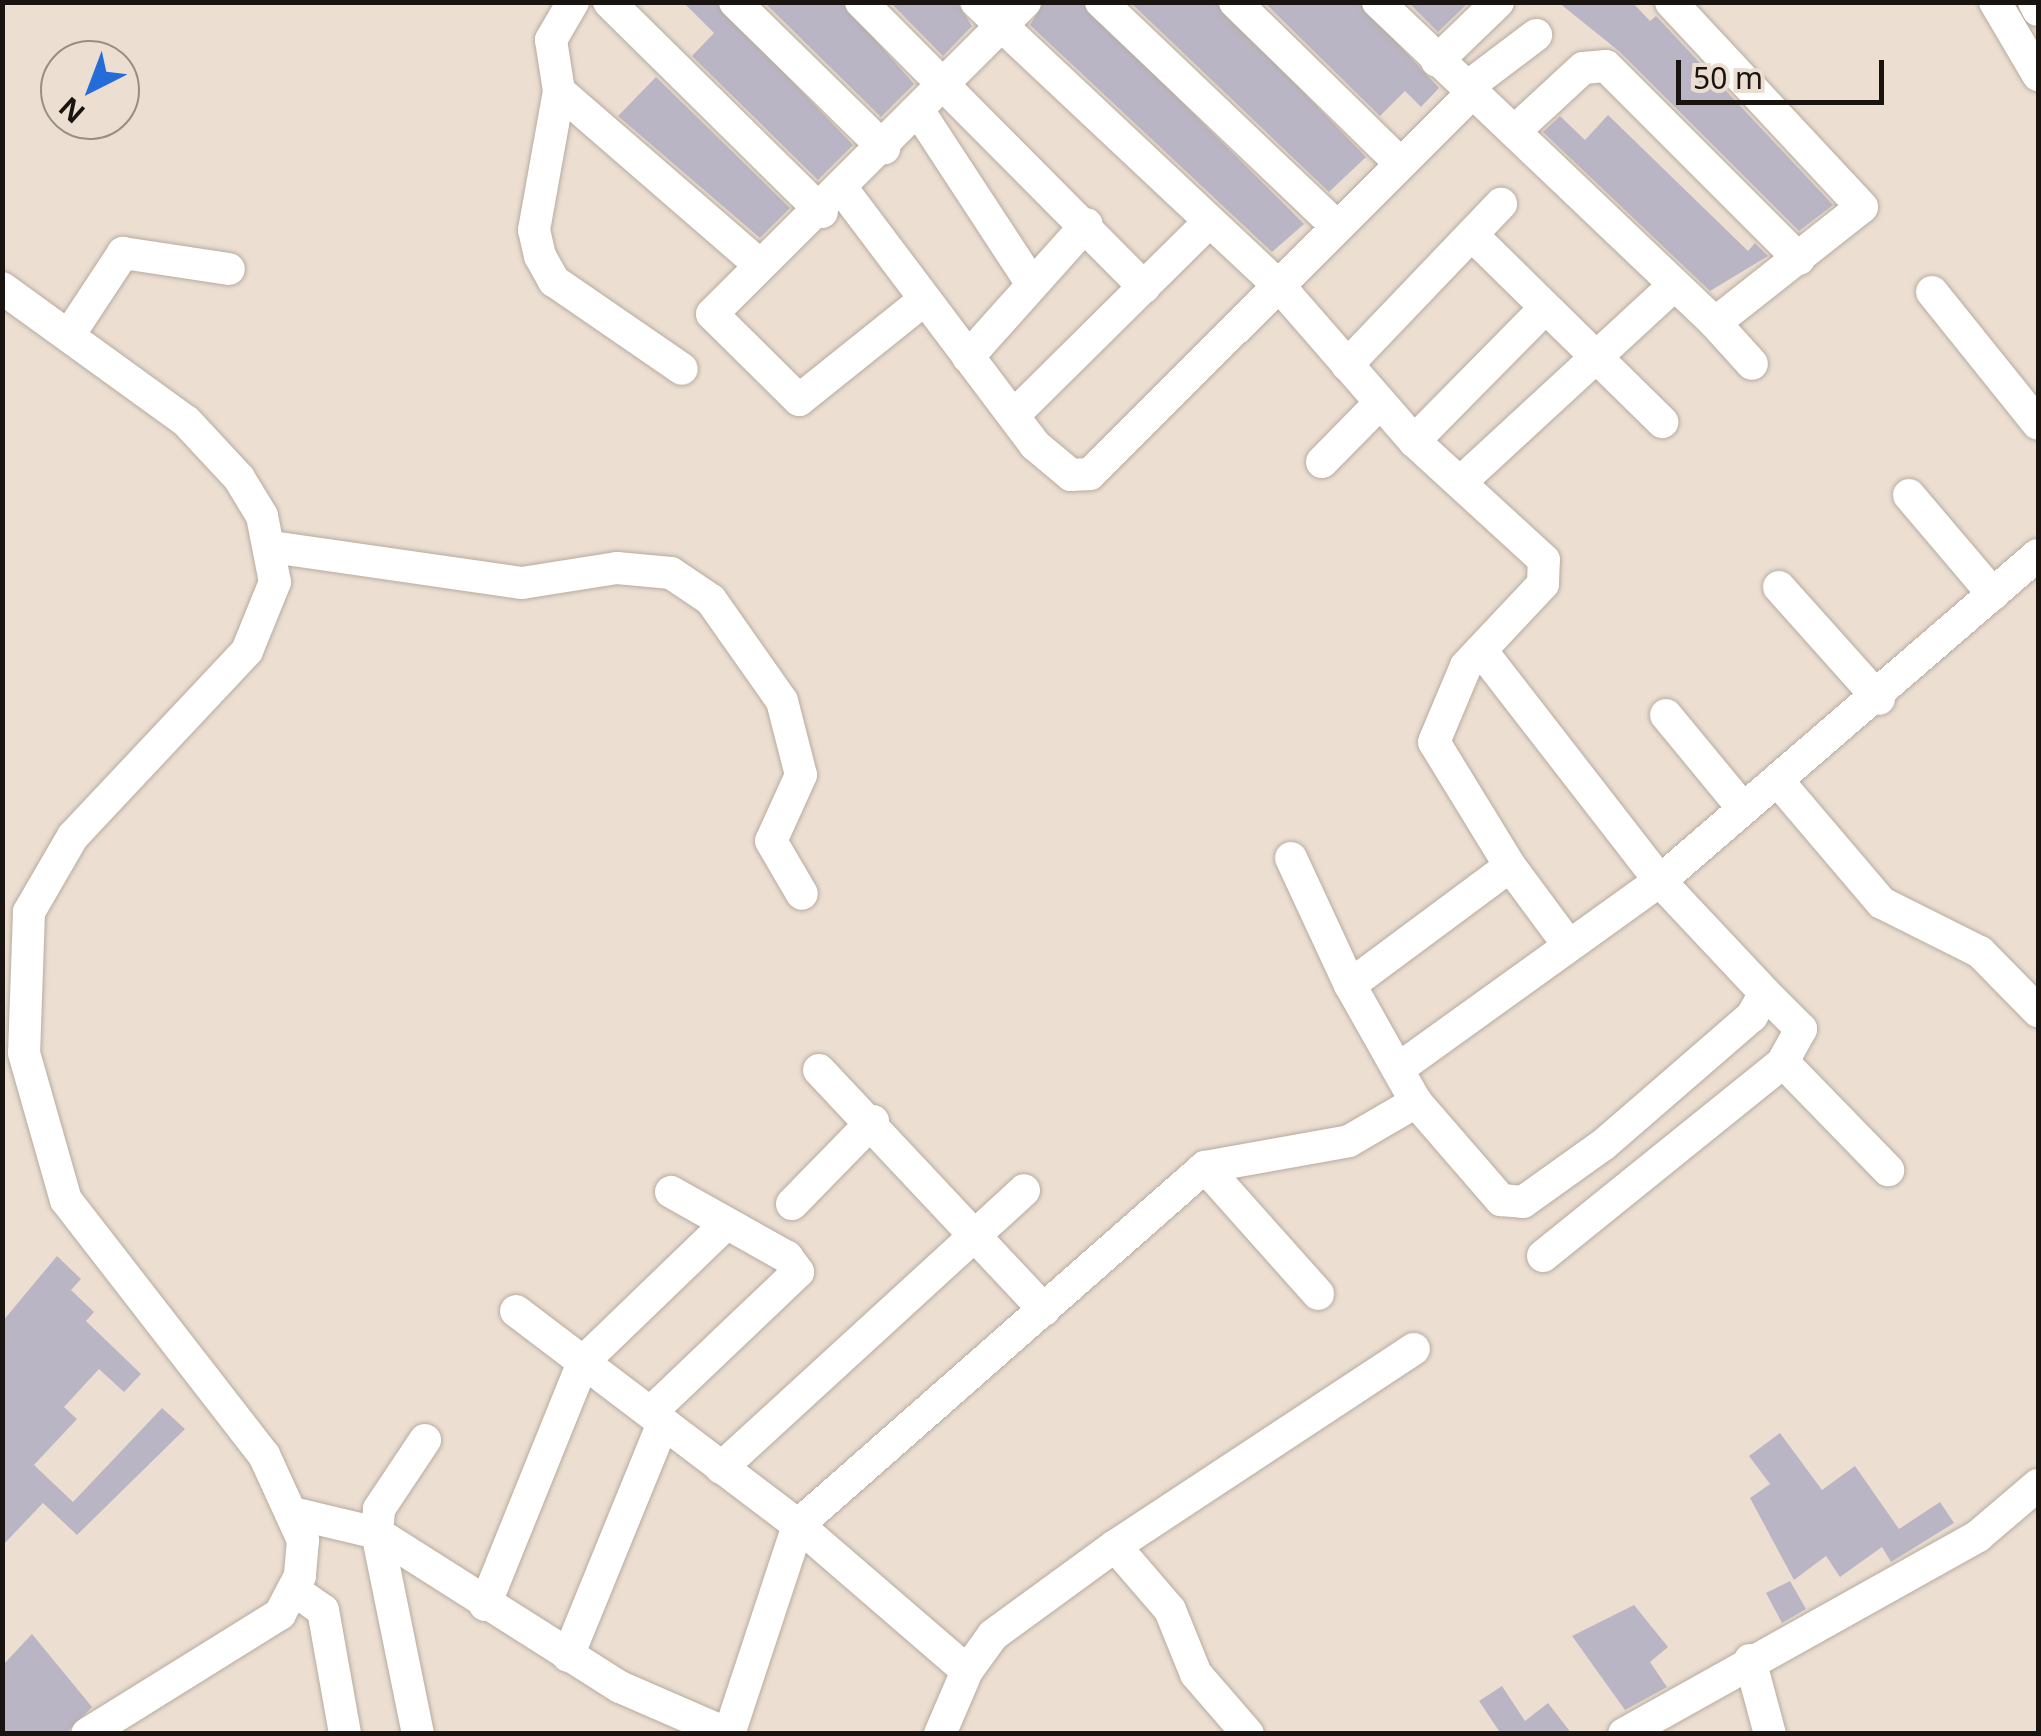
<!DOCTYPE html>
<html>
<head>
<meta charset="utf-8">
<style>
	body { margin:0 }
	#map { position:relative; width:2041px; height:1736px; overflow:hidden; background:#ecdfd2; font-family:"Noto Sans",sans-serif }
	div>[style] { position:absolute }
	.building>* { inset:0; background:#bab5c5 }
	.roads { filter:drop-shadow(0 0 2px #b7ab9e) drop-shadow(0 0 2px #b7ab9e) }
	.minor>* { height:32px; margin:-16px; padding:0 16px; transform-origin:16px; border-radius:16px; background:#fff }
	span { translate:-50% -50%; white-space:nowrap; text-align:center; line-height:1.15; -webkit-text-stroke:10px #ecdfd2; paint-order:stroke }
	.frame { position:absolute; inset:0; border:5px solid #191410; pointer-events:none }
	.north { position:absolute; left:40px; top:40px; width:100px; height:100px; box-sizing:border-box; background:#ecdfd2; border:2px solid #988e84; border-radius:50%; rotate:222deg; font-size:28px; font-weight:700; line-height:40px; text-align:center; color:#191410 }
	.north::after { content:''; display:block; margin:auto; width:35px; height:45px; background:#246dd8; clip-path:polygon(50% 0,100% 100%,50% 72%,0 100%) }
	.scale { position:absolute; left:1676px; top:60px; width:208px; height:45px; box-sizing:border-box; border:5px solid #191410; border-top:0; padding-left:12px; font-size:30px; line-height:35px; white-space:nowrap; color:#191410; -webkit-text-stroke:8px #ecdfd2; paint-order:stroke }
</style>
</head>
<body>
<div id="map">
	<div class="building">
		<i style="clip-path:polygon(683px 2px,716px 2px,853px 145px,818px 180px,692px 56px,714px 33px)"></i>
		<i style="clip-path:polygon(764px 2px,842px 2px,914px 84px,881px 117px)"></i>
		<i style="clip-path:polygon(890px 2px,957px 2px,972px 26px,943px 56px)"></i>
		<i style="clip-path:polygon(1044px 2px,1082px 2px,1304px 224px,1272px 252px,1030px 25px)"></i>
		<i style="clip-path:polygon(1130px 2px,1216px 2px,1366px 157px,1329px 192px)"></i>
		<i style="clip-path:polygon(1264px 2px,1359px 2px,1439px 88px,1421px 107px,1405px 91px,1380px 116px)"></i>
		<i style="clip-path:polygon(1408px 2px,1469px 2px,1438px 32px)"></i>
		<i style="clip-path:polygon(1558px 2px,1632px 2px,1650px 21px,1656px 16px,1833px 205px,1799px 231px,1620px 52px)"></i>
		<i style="clip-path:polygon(656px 77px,790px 208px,760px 238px,618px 116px)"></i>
		<i style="clip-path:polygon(1608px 115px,1748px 251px,1755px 243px,1768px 256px,1710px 291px,1543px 132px,1560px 116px,1585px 140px)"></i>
		<i style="clip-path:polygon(57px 1256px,81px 1279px,71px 1290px,94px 1312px,86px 1321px,141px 1374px,124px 1392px,99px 1369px,64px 1407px,77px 1419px,34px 1465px,73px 1502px,162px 1408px,185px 1429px,77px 1535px,43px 1503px,2px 1546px,2px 1322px)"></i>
		<i style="clip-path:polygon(1780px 1433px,1822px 1490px,1855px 1466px,1899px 1529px,1940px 1502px,1954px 1523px,1891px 1562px,1882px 1547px,1840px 1577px,1826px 1556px,1794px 1580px,1750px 1498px,1770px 1484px,1749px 1456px)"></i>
		<i style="clip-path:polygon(1790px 1581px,1806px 1609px,1782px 1623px,1766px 1593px)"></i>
		<i style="clip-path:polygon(1634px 1605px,1668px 1647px,1650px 1662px,1667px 1687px,1625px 1710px,1572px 1636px)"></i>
		<i style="clip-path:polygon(32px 1634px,92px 1707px,65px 1734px,2px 1734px,2px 1666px)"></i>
		<i style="clip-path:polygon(1502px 1686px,1525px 1721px,1548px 1703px,1572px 1734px,1501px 1734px,1479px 1701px)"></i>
	</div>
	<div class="roads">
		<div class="minor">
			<i style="left:573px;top:2px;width:44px;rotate:120.1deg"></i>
			<i style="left:551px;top:40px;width:52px;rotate:81.1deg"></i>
			<i style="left:559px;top:91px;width:141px;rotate:100.2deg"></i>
			<i style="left:534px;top:230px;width:27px;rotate:77deg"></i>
			<i style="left:540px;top:256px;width:29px;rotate:61deg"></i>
			<i style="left:554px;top:281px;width:155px;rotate:34.5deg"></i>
			<i style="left:609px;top:2px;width:299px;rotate:44.6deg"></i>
			<i style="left:735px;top:2px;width:209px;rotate:44.4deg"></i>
			<i style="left:861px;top:2px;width:402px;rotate:45.2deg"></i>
			<i style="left:1101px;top:2px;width:326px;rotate:43.6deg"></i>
			<i style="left:1235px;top:2px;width:231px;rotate:44.3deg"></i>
			<i style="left:1378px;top:2px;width:465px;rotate:43.6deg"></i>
			<i style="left:1715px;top:323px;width:187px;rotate:-38.3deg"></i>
			<i style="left:1862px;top:207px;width:280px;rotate:-133deg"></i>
			<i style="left:1995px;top:2px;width:85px;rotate:59.5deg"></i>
			<i style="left:2034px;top:2px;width:9px;rotate:63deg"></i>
			<i style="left:1437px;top:61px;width:85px;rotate:-44deg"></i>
			<i style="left:1466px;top:88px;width:88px;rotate:-37.1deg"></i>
			<i style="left:559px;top:91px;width:264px;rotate:40.9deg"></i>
			<i style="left:918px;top:110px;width:208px;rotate:56.8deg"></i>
			<i style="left:1518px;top:128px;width:88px;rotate:-42.7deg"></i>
			<i style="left:1583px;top:68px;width:23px;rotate:-5deg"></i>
			<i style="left:1606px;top:66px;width:273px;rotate:45deg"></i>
			<i style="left:843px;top:190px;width:319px;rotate:53deg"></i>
			<i style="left:1035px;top:445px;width:47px;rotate:39.8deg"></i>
			<i style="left:1071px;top:475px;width:19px;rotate:-3deg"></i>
			<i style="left:1090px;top:474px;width:540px;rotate:-44.92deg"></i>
			<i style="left:1472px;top:235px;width:267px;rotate:44.5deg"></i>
			<i style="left:2px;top:288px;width:227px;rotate:35.9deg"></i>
			<i style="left:186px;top:421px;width:78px;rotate:47.1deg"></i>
			<i style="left:239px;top:478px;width:44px;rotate:58.8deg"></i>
			<i style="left:262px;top:516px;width:67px;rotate:78.9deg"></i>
			<i style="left:275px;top:582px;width:74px;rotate:112.1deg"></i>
			<i style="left:247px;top:651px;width:254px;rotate:133.2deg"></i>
			<i style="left:73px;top:836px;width:88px;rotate:120.1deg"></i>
			<i style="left:29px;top:912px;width:141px;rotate:92deg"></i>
			<i style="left:24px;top:1053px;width:153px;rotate:74.1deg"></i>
			<i style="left:66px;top:1200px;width:323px;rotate:52.2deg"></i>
			<i style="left:264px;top:1455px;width:94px;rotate:65.4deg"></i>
			<i style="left:303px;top:1540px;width:36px;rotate:95deg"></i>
			<i style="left:300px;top:1576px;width:43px;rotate:117.8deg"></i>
			<i style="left:280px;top:1614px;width:227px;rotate:148.1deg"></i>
			<i style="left:1932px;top:292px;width:169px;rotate:51.2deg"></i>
			<i style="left:924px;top:300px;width:160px;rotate:141.3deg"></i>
			<i style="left:799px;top:400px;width:122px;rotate:-135.3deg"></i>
			<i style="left:712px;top:314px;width:442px;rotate:-44.9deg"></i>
			<i style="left:1715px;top:323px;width:55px;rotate:47.9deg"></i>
			<i style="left:71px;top:332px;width:95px;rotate:-56.6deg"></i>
			<i style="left:123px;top:253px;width:107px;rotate:8.6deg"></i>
			<i style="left:968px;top:357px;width:178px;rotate:-48.2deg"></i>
			<i style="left:1347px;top:365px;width:223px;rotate:-46.3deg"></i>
			<i style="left:1015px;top:414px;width:272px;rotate:-44.7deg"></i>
			<i style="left:1414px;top:441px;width:185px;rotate:-45.4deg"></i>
			<i style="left:1322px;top:462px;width:81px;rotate:-45.5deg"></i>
			<i style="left:1464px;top:479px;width:284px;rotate:-42.7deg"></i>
			<i style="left:1909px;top:495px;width:130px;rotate:49.7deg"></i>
			<i style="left:272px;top:547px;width:253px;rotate:8.2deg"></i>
			<i style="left:522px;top:583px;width:96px;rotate:-9deg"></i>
			<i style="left:617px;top:568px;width:54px;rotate:5.3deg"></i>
			<i style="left:671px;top:573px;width:48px;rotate:34deg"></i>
			<i style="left:711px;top:600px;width:123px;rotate:54.9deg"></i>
			<i style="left:782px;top:701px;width:76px;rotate:75.6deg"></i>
			<i style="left:801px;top:775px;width:72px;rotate:114.4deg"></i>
			<i style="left:771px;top:841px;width:61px;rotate:59.7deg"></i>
			<i style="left:1779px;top:587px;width:150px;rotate:48.2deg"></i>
			<i style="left:1666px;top:715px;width:118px;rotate:50.5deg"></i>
			<i style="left:1778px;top:781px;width:160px;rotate:49.6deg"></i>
			<i style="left:1882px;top:903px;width:110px;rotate:26.6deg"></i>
			<i style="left:1980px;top:952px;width:83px;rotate:45.5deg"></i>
			<i style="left:1291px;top:858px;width:140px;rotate:65.1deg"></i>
			<i style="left:1510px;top:866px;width:96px;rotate:53.5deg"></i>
			<i style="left:1765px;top:993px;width:51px;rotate:45deg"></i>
			<i style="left:1801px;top:1029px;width:38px;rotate:119deg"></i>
			<i style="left:1783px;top:1062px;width:151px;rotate:45.8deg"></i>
			<i style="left:1398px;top:1069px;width:322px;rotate:-35.7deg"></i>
			<i style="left:1660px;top:881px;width:499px;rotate:-40.8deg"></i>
			<i style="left:819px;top:1070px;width:329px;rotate:46.8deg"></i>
			<i style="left:1416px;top:1102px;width:130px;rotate:49.1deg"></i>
			<i style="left:1501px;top:1200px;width:22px;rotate:5deg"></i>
			<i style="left:1523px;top:1202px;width:98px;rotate:-35.5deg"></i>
			<i style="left:1603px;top:1145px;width:197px;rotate:-40.9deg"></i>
			<i style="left:1752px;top:1016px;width:26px;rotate:-61deg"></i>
			<i style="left:1765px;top:993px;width:154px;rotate:-133.2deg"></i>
			<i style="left:1660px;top:881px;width:292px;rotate:-127.8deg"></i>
			<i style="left:1205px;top:1167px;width:170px;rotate:48.3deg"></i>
			<i style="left:792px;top:1204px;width:116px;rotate:-45.7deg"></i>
			<i style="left:1543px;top:1256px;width:309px;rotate:-38.9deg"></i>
			<i style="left:516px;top:1311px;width:354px;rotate:37.2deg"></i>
			<i style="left:798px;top:1525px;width:223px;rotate:40.8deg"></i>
			<i style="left:967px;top:1671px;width:69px;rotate:113.2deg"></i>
			<i style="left:651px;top:1412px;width:203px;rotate:-43.6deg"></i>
			<i style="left:798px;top:1272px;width:19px;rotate:-126deg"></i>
			<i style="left:787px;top:1257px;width:133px;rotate:-150.7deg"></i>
			<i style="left:721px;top:1468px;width:411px;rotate:-42.5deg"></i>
			<i style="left:297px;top:1514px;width:82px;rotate:13.4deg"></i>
			<i style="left:377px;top:1533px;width:288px;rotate:32.4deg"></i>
			<i style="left:620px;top:1687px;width:118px;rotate:23.5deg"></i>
			<i style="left:1115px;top:1546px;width:84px;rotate:49.3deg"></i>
			<i style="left:1170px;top:1610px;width:69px;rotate:67.9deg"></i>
			<i style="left:1196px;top:1674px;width:79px;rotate:49.1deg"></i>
			<i style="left:294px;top:1590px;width:35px;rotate:35deg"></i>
			<i style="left:323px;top:1610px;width:126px;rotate:79.9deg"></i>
			<i style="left:485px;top:1605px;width:262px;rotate:-68deg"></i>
			<i style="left:583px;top:1362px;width:196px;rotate:-44deg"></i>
			<i style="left:568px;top:1656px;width:252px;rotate:-67.8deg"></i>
			<i style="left:1750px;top:1660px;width:77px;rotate:74.9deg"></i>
			<i style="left:967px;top:1671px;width:44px;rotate:-54.2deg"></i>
			<i style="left:993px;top:1635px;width:151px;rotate:-36.1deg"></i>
			<i style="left:1115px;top:1546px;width:358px;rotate:-33.4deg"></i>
			<i style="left:418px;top:1734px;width:205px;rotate:-101.5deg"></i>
			<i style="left:377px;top:1533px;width:24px;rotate:-85deg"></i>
			<i style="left:379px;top:1509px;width:83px;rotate:-56.3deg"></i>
			<i style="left:729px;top:1734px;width:220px;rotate:-71.7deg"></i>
			<i style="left:798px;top:1525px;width:542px;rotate:-41.34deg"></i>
			<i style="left:1205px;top:1167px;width:146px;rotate:-10.2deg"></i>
			<i style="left:1349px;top:1141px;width:78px;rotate:-30.2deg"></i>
			<i style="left:1416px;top:1102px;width:134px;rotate:-119.4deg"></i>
			<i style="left:1350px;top:985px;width:199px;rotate:-36.6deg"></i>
			<i style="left:1510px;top:866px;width:145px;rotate:-121.5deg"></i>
			<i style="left:1434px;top:742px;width:82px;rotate:-67.2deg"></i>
			<i style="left:1466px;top:666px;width:112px;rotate:-46.8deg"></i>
			<i style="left:1543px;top:584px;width:24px;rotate:-88deg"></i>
			<i style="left:1544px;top:560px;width:176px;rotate:-137.5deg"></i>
			<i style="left:1414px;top:441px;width:203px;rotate:-131deg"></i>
			<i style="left:1281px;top:288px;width:418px;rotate:-136.8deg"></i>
			<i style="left:1624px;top:1734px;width:406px;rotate:-29.2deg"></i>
			<i style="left:1978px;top:1536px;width:79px;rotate:-40.4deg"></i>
		</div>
	</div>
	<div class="frame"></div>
	<div class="north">N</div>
	<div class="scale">50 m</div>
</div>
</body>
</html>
